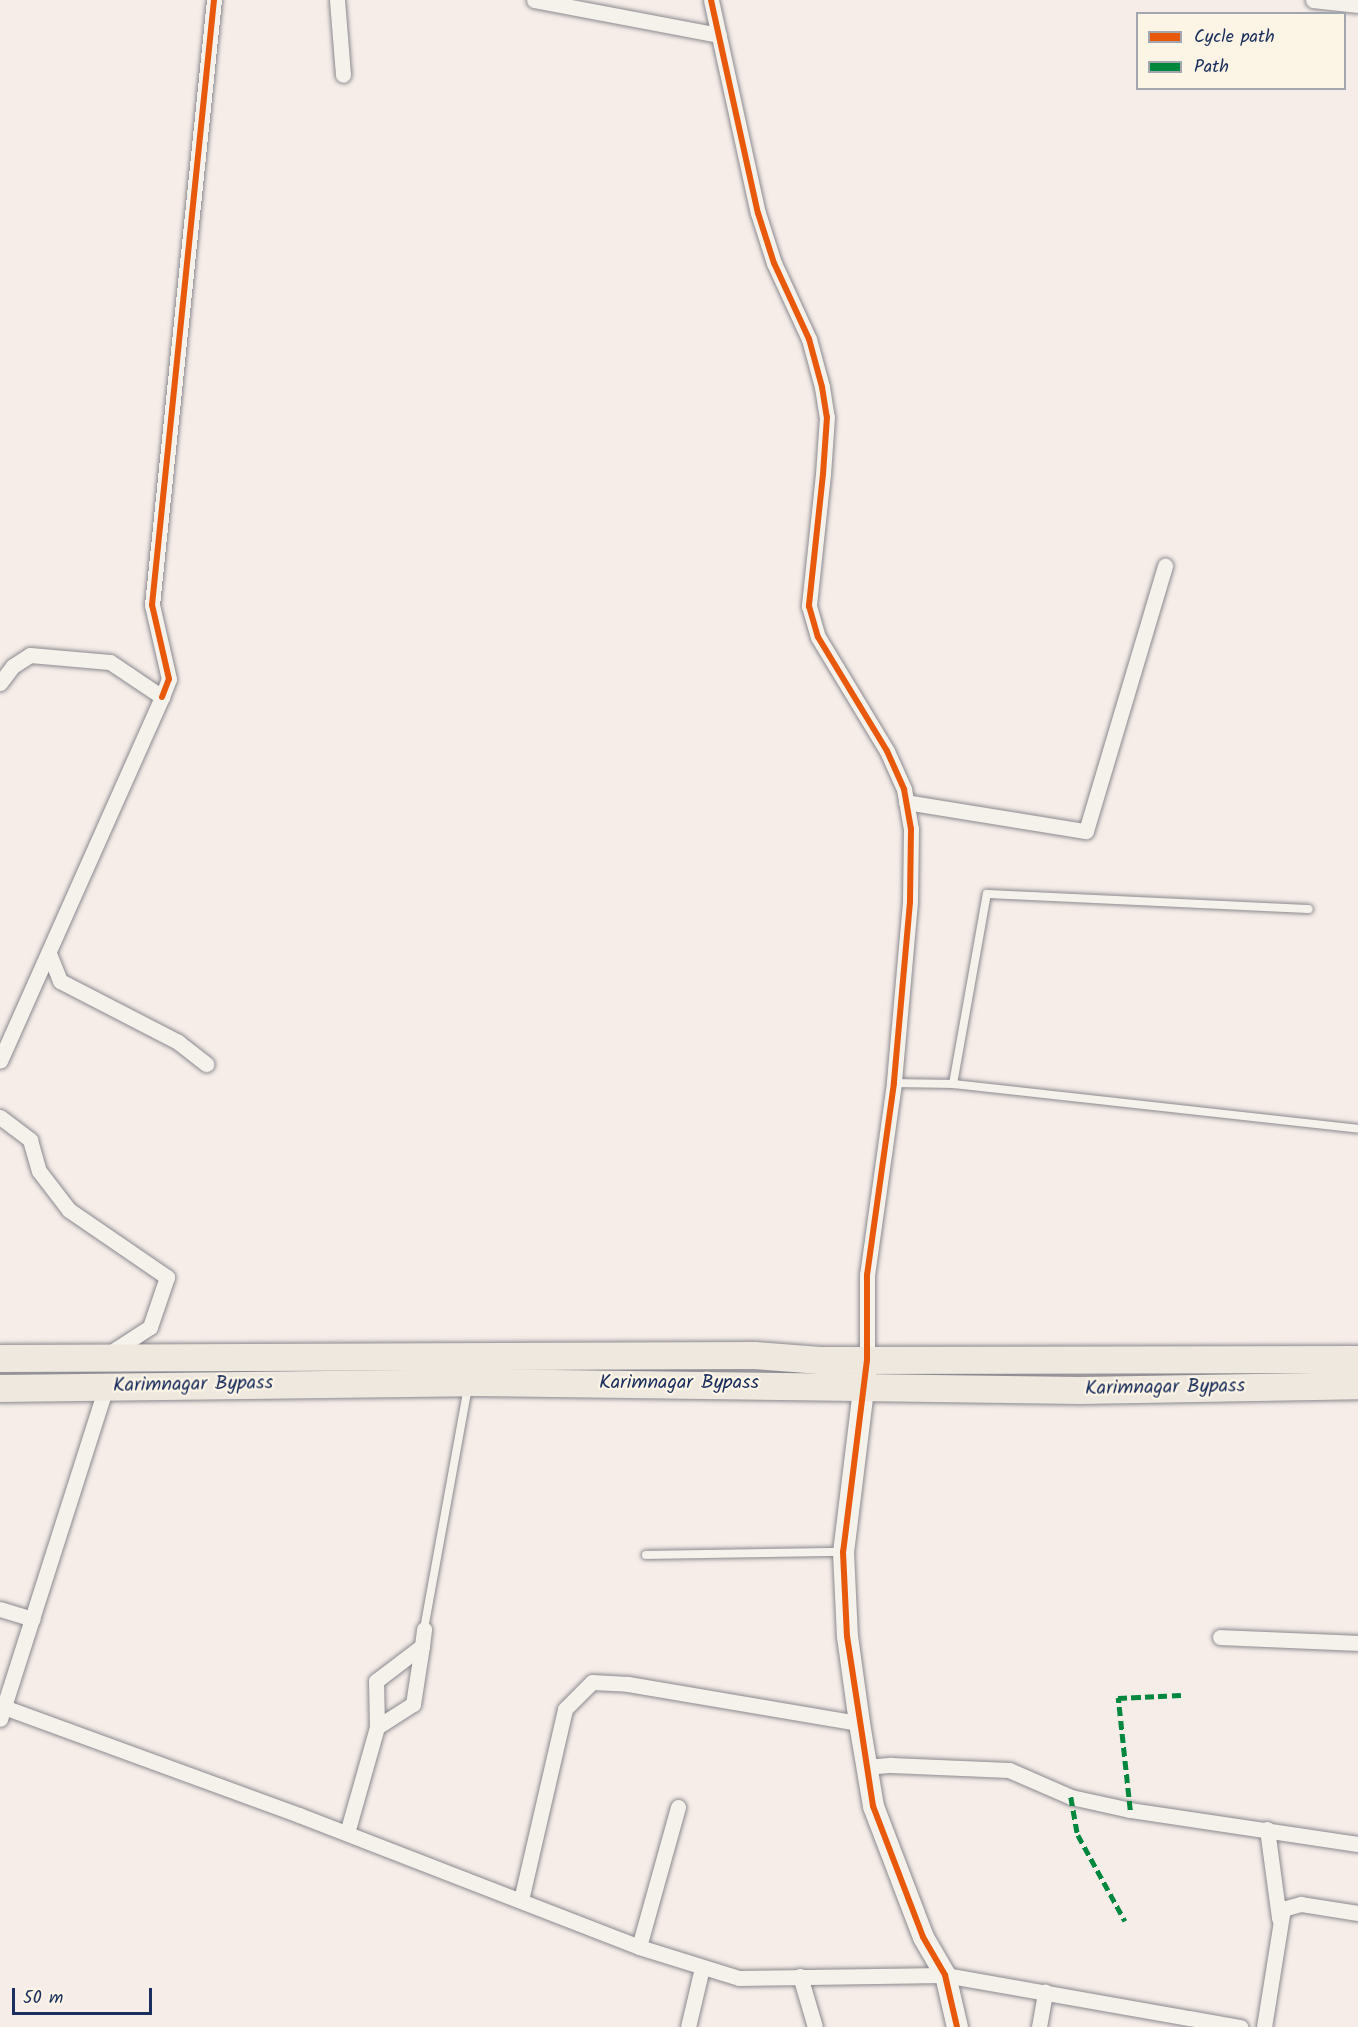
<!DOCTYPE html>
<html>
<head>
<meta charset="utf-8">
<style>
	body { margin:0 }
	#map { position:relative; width:1358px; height:2027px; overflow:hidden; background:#f6ede8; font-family:Kalam,sans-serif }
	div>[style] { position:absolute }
	.roads { filter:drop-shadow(0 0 2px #8a8990) drop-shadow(0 0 2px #8a8990) }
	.lane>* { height:8px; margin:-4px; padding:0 4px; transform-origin:4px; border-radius:4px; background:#f5f1eb }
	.street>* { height:15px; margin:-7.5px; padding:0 7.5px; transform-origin:7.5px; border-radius:7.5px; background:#f5f1eb }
	.secondary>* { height:21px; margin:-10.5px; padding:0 10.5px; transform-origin:10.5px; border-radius:10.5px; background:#f5f1eb }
	.highway>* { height:27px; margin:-13.5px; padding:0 13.5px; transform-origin:13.5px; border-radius:13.5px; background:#eee8df }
	.quiet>* { height:4.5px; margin-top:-2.25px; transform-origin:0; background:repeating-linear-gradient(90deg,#00873e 0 9px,transparent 0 13.5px) }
	.cycleway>* { height:6px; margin:-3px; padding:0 3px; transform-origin:3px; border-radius:3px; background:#e8590c }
	span { translate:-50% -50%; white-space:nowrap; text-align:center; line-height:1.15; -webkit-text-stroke:4.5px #fcf5e5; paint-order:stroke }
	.street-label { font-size:20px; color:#1b2f5e }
	.legend { position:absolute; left:1136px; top:12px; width:210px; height:78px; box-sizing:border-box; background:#fcf5e5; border:2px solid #a2a6af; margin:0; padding:8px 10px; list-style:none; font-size:18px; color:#1b2f5e }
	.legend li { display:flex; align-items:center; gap:12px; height:30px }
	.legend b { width:30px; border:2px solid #a2a6af }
	.scale { position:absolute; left:12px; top:1988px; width:140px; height:27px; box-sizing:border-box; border:3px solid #1b2f5e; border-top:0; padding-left:8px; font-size:18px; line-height:21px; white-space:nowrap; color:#1b2f5e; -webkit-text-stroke:4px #fcf5e5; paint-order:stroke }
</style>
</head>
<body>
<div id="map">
	<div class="roads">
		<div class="lane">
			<i style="left:894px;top:1083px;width:59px;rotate:1deg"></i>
			<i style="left:953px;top:1084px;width:193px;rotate:-79.9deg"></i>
			<i style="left:987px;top:894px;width:322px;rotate:2.7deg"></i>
			<i style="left:953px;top:1084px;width:407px;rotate:6.3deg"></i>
			<i style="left:646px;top:1555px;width:195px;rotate:-0.9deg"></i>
			<i style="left:424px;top:1629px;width:247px;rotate:-79.7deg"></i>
		</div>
		<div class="street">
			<i style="left:337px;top:0;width:75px;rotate:85.4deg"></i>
			<i style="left:534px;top:0;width:188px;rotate:10.7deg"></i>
			<i style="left:711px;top:0;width:218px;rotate:77.6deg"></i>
			<i style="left:758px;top:213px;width:52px;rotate:72.3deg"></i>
			<i style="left:774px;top:263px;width:84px;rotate:65.3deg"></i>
			<i style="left:809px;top:339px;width:50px;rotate:74.8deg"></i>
			<i style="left:822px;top:387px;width:30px;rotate:81deg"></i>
			<i style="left:827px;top:417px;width:57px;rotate:94deg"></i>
			<i style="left:823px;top:474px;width:133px;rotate:96.1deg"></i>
			<i style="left:809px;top:606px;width:32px;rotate:74deg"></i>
			<i style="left:818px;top:637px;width:133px;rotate:58.8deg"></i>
			<i style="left:887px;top:751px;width:42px;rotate:65.9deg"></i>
			<i style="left:904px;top:789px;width:41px;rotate:80.1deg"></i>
			<i style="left:911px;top:829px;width:73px;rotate:90.8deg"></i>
			<i style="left:910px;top:902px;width:182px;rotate:95.1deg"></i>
			<i style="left:894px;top:1083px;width:194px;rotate:98deg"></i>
			<i style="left:867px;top:1275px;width:85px;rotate:90deg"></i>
			<i style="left:1313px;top:0;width:45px;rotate:6.3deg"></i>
			<i style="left:0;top:683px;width:21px;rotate:-53deg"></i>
			<i style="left:13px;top:666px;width:20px;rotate:-33deg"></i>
			<i style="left:30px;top:655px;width:80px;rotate:5deg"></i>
			<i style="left:110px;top:662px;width:63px;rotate:33.9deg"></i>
			<i style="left:162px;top:697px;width:398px;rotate:114deg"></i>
			<i style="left:162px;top:697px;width:19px;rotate:-69deg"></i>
			<i style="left:169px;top:679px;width:76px;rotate:-102.9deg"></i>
			<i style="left:152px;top:605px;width:608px;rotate:-84.15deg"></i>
			<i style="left:906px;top:802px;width:182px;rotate:9.2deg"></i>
			<i style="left:1086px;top:831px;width:277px;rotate:-73.4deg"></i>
			<i style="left:50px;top:956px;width:27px;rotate:68deg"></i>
			<i style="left:60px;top:981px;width:133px;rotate:27.3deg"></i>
			<i style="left:178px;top:1042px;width:36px;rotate:38deg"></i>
			<i style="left:0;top:1117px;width:38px;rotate:37deg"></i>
			<i style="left:30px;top:1140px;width:32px;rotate:74deg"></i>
			<i style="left:39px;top:1171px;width:49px;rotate:52.4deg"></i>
			<i style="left:69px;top:1210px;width:119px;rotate:34.4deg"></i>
			<i style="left:167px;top:1277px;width:53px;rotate:108.8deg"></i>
			<i style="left:150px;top:1327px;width:51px;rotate:146.9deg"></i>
			<i style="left:0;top:1609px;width:34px;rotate:17deg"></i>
			<i style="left:1220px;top:1637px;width:138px;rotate:2.5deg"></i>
			<i style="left:422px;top:1646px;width:59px;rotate:98.8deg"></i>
			<i style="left:413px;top:1704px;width:43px;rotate:147.4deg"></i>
			<i style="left:377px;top:1727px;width:46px;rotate:-91.2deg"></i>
			<i style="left:376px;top:1681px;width:58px;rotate:-37.3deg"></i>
			<i style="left:422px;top:1646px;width:17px;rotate:-83deg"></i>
			<i style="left:4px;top:1707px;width:314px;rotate:20.1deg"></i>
			<i style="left:299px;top:1815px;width:365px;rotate:21.2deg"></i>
			<i style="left:0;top:1719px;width:349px;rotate:-72.3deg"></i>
			<i style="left:866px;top:1767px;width:25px;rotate:-5deg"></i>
			<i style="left:891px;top:1765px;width:118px;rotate:2.4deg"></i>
			<i style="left:1009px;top:1770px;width:68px;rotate:23.5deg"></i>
			<i style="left:1071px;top:1797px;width:60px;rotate:12.4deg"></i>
			<i style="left:1130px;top:1810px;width:231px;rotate:8.5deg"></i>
			<i style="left:678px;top:1807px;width:145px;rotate:105.6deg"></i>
			<i style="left:639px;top:1947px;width:105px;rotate:17.2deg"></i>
			<i style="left:739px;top:1978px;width:206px;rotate:-0.8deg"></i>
			<i style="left:945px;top:1975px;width:300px;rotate:10deg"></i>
			<i style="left:1267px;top:1829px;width:90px;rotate:82.3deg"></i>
			<i style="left:347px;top:1833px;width:110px;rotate:-74.2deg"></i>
			<i style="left:521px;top:1900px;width:196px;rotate:-77deg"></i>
			<i style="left:565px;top:1709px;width:38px;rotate:-45deg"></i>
			<i style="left:592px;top:1682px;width:36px;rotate:3deg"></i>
			<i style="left:628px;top:1684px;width:234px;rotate:9.6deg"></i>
			<i style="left:800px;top:1976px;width:53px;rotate:73.6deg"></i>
			<i style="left:688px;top:2027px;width:61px;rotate:-76.7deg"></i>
			<i style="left:1039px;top:2027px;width:36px;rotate:-80deg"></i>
			<i style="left:1264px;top:2027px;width:120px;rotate:-80.9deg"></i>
			<i style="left:1283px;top:1909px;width:19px;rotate:-16deg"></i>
			<i style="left:1301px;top:1904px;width:58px;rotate:9deg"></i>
		</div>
		<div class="secondary">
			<i style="left:865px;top:1373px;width:180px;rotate:97deg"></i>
			<i style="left:843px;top:1552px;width:84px;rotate:87.3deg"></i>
			<i style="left:847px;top:1636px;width:88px;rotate:82.1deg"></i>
			<i style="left:859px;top:1723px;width:84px;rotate:80.4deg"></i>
			<i style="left:873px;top:1806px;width:140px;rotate:69.1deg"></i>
			<i style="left:923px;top:1937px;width:44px;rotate:59.9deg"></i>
			<i style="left:945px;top:1975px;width:53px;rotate:77deg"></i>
		</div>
		<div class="highway">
			<i style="left:0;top:1358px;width:754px;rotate:-0.23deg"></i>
			<i style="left:754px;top:1355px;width:66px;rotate:4.3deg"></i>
			<i style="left:820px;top:1360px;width:538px;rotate:-0.11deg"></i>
			<i style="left:0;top:1388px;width:469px;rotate:-0.7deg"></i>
			<i style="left:469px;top:1382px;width:611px;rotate:0.75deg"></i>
			<i style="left:1080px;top:1390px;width:278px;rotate:-1deg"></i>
		</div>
	</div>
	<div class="quiet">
		<i style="left:1071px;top:1797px;width:39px;rotate:80deg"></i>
		<i style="left:1078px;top:1835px;width:98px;rotate:61.3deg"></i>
		<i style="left:1130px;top:1810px;width:113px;rotate:-96.1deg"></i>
		<i style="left:1118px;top:1698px;width:63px;rotate:-2.7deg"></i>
	</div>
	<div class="cycleway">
		<i style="left:711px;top:0;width:218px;rotate:77.6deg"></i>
		<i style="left:758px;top:213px;width:52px;rotate:72.3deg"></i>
		<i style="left:774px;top:263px;width:84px;rotate:65.3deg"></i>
		<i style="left:809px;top:339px;width:50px;rotate:74.8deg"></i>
		<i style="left:822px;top:387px;width:30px;rotate:81deg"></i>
		<i style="left:827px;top:417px;width:57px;rotate:94deg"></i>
		<i style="left:823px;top:474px;width:133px;rotate:96.1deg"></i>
		<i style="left:809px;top:606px;width:32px;rotate:74deg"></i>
		<i style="left:818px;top:637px;width:133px;rotate:58.8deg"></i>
		<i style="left:887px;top:751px;width:42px;rotate:65.9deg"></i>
		<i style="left:904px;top:789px;width:41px;rotate:80.1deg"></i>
		<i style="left:911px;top:829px;width:73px;rotate:90.8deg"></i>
		<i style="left:910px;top:902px;width:182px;rotate:95.1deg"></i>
		<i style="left:894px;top:1083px;width:194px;rotate:98deg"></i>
		<i style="left:867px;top:1275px;width:85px;rotate:90deg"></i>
		<i style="left:867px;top:1360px;width:193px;rotate:97.1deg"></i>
		<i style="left:843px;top:1552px;width:84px;rotate:87.3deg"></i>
		<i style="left:847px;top:1636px;width:172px;rotate:81.3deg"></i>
		<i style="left:873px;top:1806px;width:140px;rotate:69.1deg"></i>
		<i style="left:923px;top:1937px;width:44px;rotate:59.9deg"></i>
		<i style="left:945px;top:1975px;width:53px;rotate:77deg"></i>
		<i style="left:162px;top:697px;width:19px;rotate:-69deg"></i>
		<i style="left:169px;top:679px;width:76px;rotate:-102.9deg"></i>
		<i style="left:152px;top:605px;width:608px;rotate:-84.15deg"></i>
	</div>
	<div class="street-label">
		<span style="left:679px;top:1383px">Karimnagar Bypass</span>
		<span style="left:193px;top:1385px;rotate:-1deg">Karimnagar Bypass</span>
		<span style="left:1165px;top:1388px;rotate:-1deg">Karimnagar Bypass</span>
	</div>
	<ul class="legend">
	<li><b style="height:8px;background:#e8590c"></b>Cycle path</li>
	<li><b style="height:8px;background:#00873e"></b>Path</li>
	</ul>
	<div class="scale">50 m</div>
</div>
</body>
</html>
